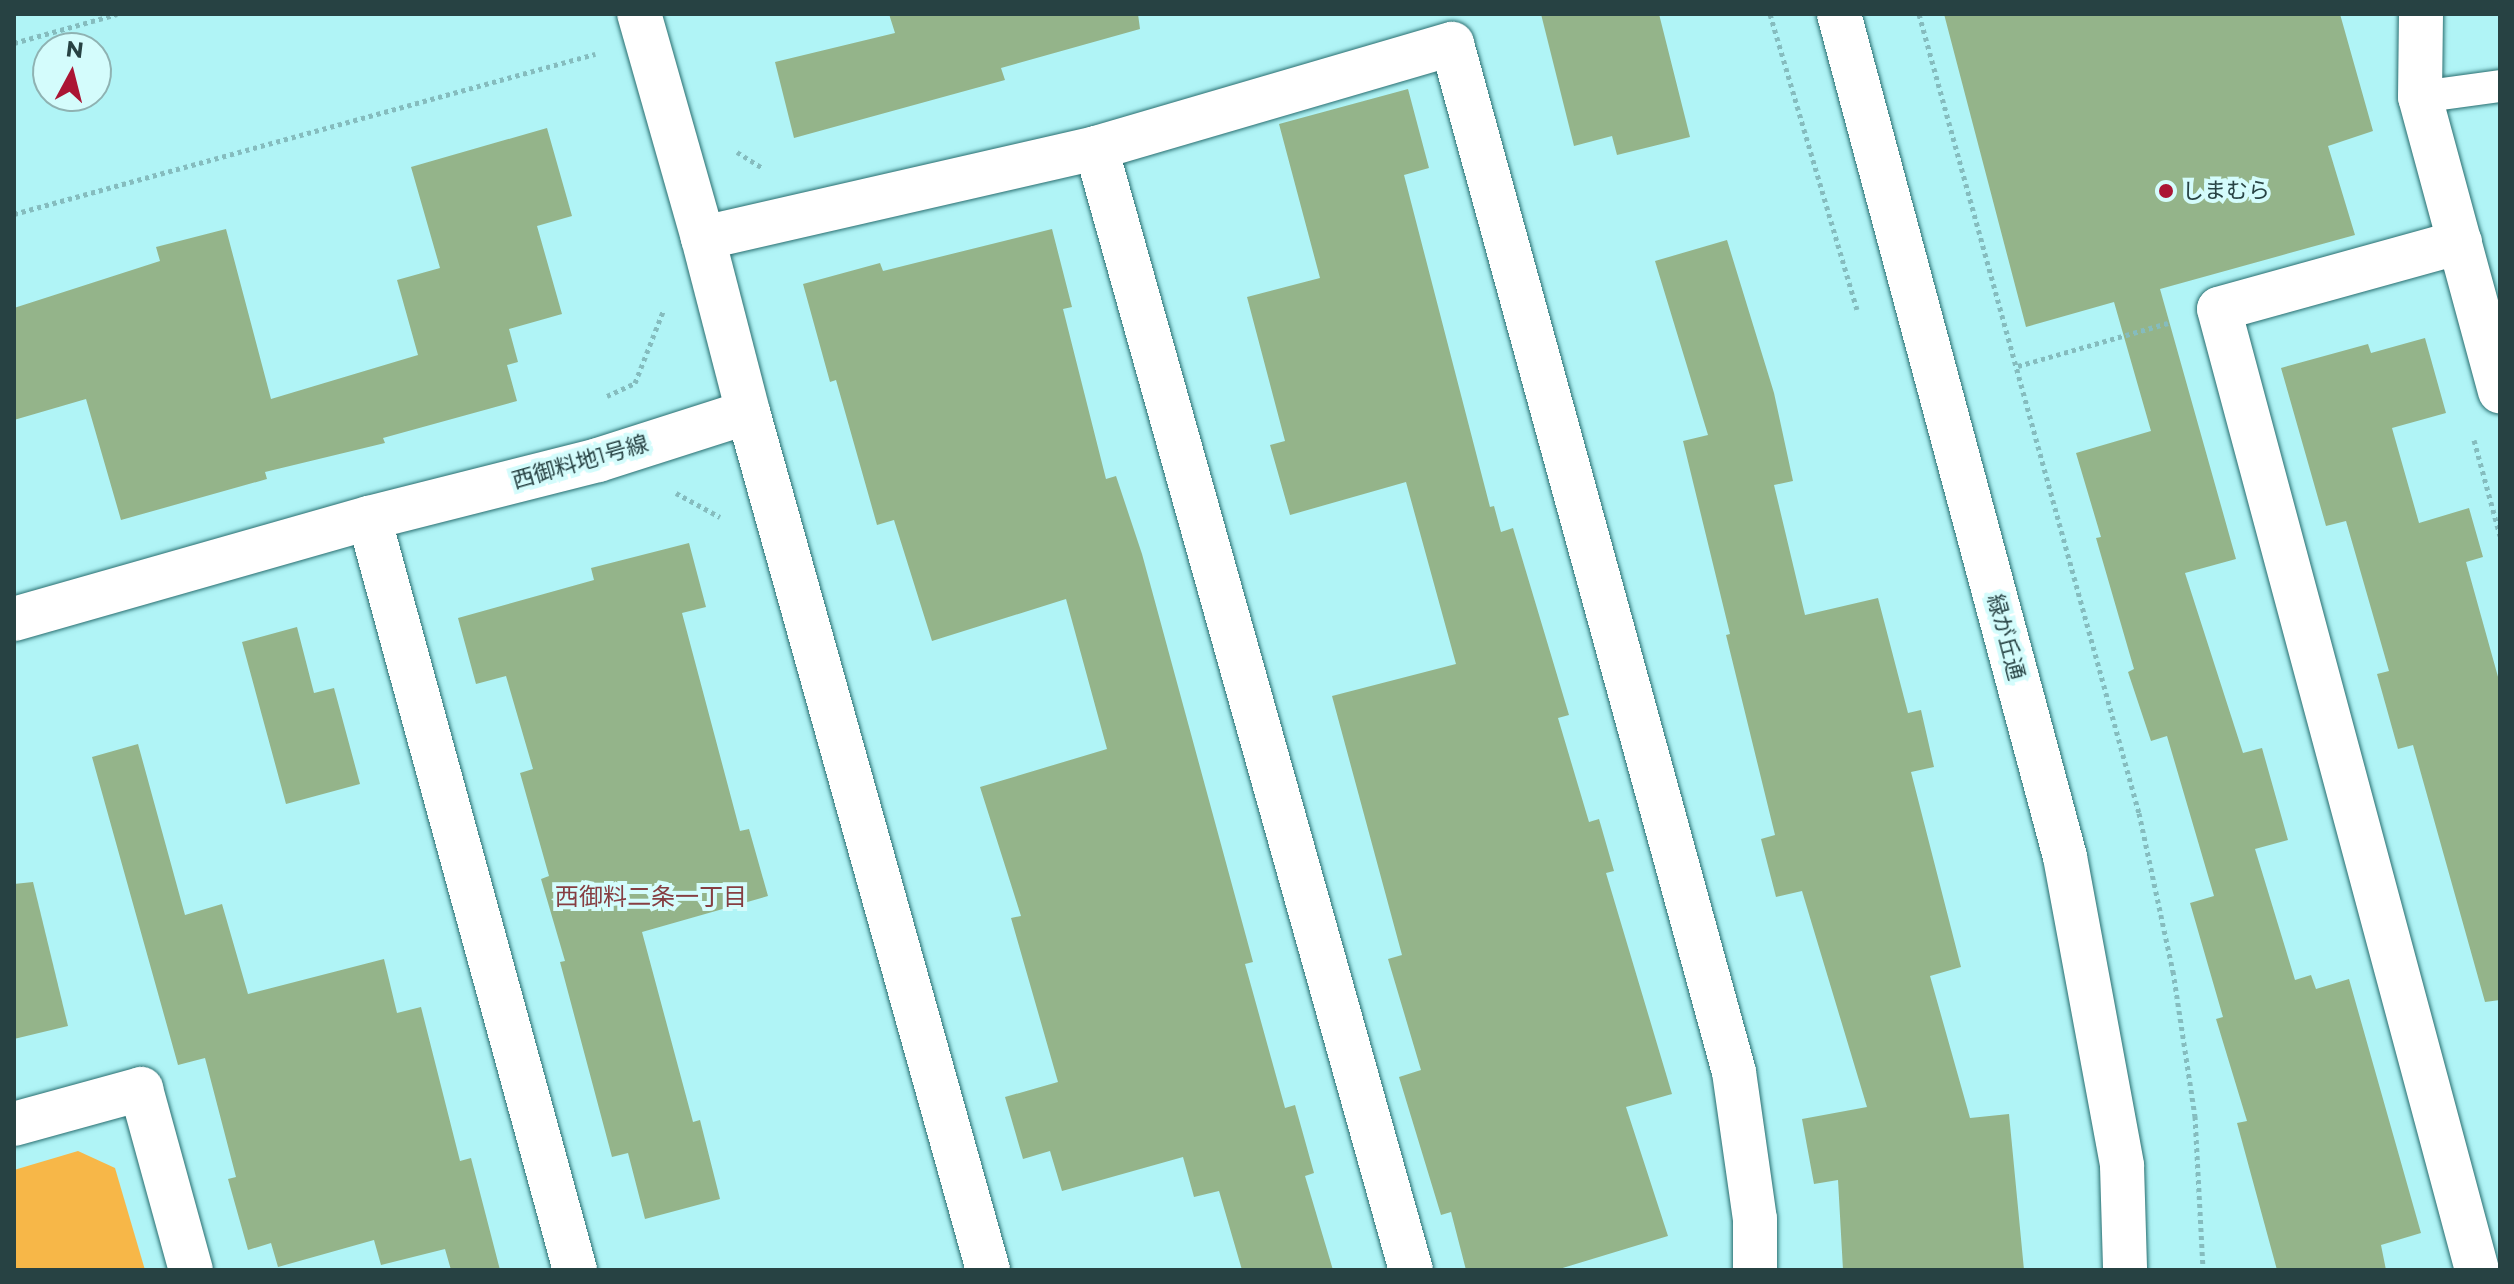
<!DOCTYPE html>
<html>
<head>
<meta charset="utf-8">
<style>
	body { margin:0 }
	#map { position:relative; width:2514px; height:1284px; overflow:hidden; background:#b0f4f6; font-family:Montserrat,"Noto Sans JP",sans-serif }
	div>[style] { position:absolute }
	.green>* { inset:0; background:#f7b748 }
	.building>* { inset:0; background:#94b48a }
	.path>* { height:5px; margin-top:-2.5px; transform-origin:0; background:repeating-linear-gradient(90deg,#85bcbe 0 4px,transparent 0 8px) }
	.roads { filter:drop-shadow(0 0 2px #296e70) drop-shadow(0 0 2px #296e70) }
	.lane>* { height:32px; margin:-16px; padding:0 16px; transform-origin:16px; border-radius:16px; background:#fff }
	.street>* { height:44px; margin:-22px; padding:0 22px; transform-origin:22px; border-radius:22px; background:#fff }
	.secondary>* { height:44px; margin:-22px; padding:0 22px; transform-origin:22px; border-radius:22px; background:#fff }
	.dots>* { width:22px; height:22px; translate:-50% -50%; box-sizing:border-box; border:4px solid #d4fcfc; border-radius:50% }
	span { translate:-50% -50%; white-space:nowrap; text-align:center; line-height:1.15; -webkit-text-stroke:8px #d4fcfc; paint-order:stroke }
	.poi-label { font-size:22px; color:#274243 }
	.left { translate:0 -50%; text-align:left }
	.street-label { font-size:22px; color:#274243 }
	.neighbourhood-label { font-size:24px; color:#863e42 }
	.frame { position:absolute; inset:0; border:16px solid #274243; pointer-events:none }
	.north { position:absolute; left:32px; top:32px; width:80px; height:80px; box-sizing:border-box; background:#d4fcfc; border:2px solid #8fb2b2; border-radius:50%; rotate:7deg; font-size:22px; font-weight:700; line-height:32px; text-align:center; color:#274243 }
	.north::after { content:''; display:block; margin:auto; width:28px; height:36px; background:#ab1534; clip-path:polygon(50% 0,100% 100%,50% 72%,0 100%) }
</style>
</head>
<body>
<div id="map">
	<div class="green">
		<i style="clip-path:polygon(78px 1151px,115px 1168px,145px 1270px,14px 1270px,14px 1170px)"></i>
	</div>
	<div class="building">
		<i style="clip-path:polygon(889px 14px,1138px 14px,1140px 29px,1001px 68px,1005px 80px,794px 138px,775px 62px,895px 33px)"></i>
		<i style="clip-path:polygon(1541px 14px,1659px 14px,1690px 137px,1617px 155px,1612px 136px,1574px 146px)"></i>
		<i style="clip-path:polygon(1944px 14px,2340px 14px,2373px 131px,2328px 146px,2355px 235px,2160px 289px,2236px 559px,2185px 573px,2243px 753px,2262px 748px,2288px 840px,2255px 849px,2295px 980px,2311px 975px,2316px 989px,2349px 979px,2421px 1233px,2381px 1245px,2386px 1270px,2277px 1270px,2237px 1123px,2247px 1121px,2216px 1019px,2223px 1017px,2190px 903px,2214px 896px,2167px 736px,2151px 741px,2128px 672px,2134px 669px,2096px 538px,2101px 537px,2076px 453px,2151px 431px,2114px 302px,2026px 327px)"></i>
		<i style="clip-path:polygon(1408px 89px,1429px 168px,1404px 175px,1490px 507px,1494px 506px,1501px 532px,1513px 528px,1569px 715px,1558px 718px,1589px 822px,1599px 819px,1614px 871px,1606px 873px,1672px 1094px,1626px 1107px,1668px 1236px,1556px 1270px,1466px 1270px,1451px 1212px,1441px 1215px,1399px 1077px,1421px 1070px,1388px 959px,1402px 955px,1332px 696px,1456px 664px,1406px 482px,1290px 515px,1270px 445px,1285px 441px,1247px 297px,1320px 278px,1279px 124px)"></i>
		<i style="clip-path:polygon(547px 128px,572px 216px,537px 226px,562px 314px,509px 329px,518px 362px,507px 365px,517px 401px,383px 438px,385px 443px,265px 472px,267px 479px,121px 520px,86px 399px,14px 420px,14px 308px,160px 261px,156px 247px,226px 229px,271px 399px,418px 355px,397px 280px,440px 268px,411px 167px)"></i>
		<i style="clip-path:polygon(1052px 229px,1072px 307px,1063px 309px,1106px 479px,1116px 476px,1142px 554px,1253px 962px,1245px 964px,1285px 1108px,1295px 1105px,1314px 1173px,1305px 1176px,1333px 1270px,1242px 1270px,1219px 1191px,1194px 1197px,1183px 1157px,1062px 1191px,1050px 1151px,1023px 1159px,1005px 1097px,1058px 1082px,1011px 918px,1021px 916px,980px 787px,1107px 749px,1066px 599px,932px 641px,894px 520px,877px 525px,836px 380px,830px 382px,803px 284px,880px 263px,883px 271px)"></i>
		<i style="clip-path:polygon(1727px 240px,1774px 393px,1793px 481px,1774px 485px,1805px 615px,1878px 598px,1908px 713px,1921px 710px,1934px 767px,1911px 772px,1961px 967px,1930px 976px,1970px 1118px,2009px 1114px,2024px 1270px,1843px 1270px,1838px 1180px,1814px 1184px,1802px 1119px,1867px 1107px,1802px 891px,1776px 897px,1761px 839px,1775px 835px,1726px 635px,1730px 634px,1683px 441px,1708px 435px,1655px 261px)"></i>
		<i style="clip-path:polygon(2425px 338px,2446px 413px,2392px 428px,2419px 523px,2469px 508px,2483px 557px,2466px 562px,2500px 684px,2500px 1000px,2485px 1002px,2413px 745px,2398px 749px,2377px 674px,2389px 671px,2346px 521px,2326px 526px,2281px 368px,2368px 344px,2371px 353px)"></i>
		<i style="clip-path:polygon(689px 543px,706px 607px,682px 613px,740px 831px,749px 829px,768px 896px,642px 932px,693px 1122px,700px 1120px,720px 1199px,645px 1219px,628px 1153px,612px 1157px,560px 962px,565px 961px,541px 879px,549px 876px,520px 773px,533px 769px,506px 676px,476px 684px,458px 618px,594px 580px,591px 568px)"></i>
		<i style="clip-path:polygon(297px 627px,314px 693px,334px 688px,360px 784px,286px 804px,242px 642px)"></i>
		<i style="clip-path:polygon(138px 744px,185px 915px,222px 904px,248px 994px,384px 959px,397px 1013px,421px 1007px,460px 1161px,471px 1158px,500px 1270px,451px 1270px,445px 1249px,381px 1265px,374px 1240px,278px 1267px,271px 1243px,248px 1250px,228px 1179px,236px 1177px,205px 1058px,178px 1065px,92px 757px)"></i>
		<i style="clip-path:polygon(33px 882px,68px 1026px,14px 1039px,14px 884px)"></i>
	</div>
	<div class="path">
		<i style="left:1770px;top:14px;width:308px;rotate:73.6deg"></i>
		<i style="left:1919px;top:14px;width:829px;rotate:74.61deg"></i>
		<i style="left:2139px;top:813px;width:162px;rotate:77.9deg"></i>
		<i style="left:2173px;top:971px;width:147px;rotate:81.4deg"></i>
		<i style="left:2195px;top:1116px;width:154px;rotate:87deg"></i>
		<i style="left:14px;top:43px;width:107px;rotate:-15.7deg"></i>
		<i style="left:737px;top:152px;width:31px;rotate:32deg"></i>
		<i style="left:14px;top:214px;width:603px;rotate:-15.4deg"></i>
		<i style="left:2018px;top:366px;width:156px;rotate:-16deg"></i>
		<i style="left:607px;top:396px;width:31px;rotate:-25deg"></i>
		<i style="left:635px;top:383px;width:79px;rotate:-68.6deg"></i>
		<i style="left:2474px;top:440px;width:99px;rotate:74.8deg"></i>
		<i style="left:676px;top:493px;width:50px;rotate:28.6deg"></i>
	</div>
	<div class="roads">
		<div class="lane">
			<i style="left:2420px;top:97px;width:81px;rotate:-7.8deg"></i>
		</div>
		<div class="street">
			<i style="left:2421px;top:14px;width:83px;rotate:90.7deg"></i>
			<i style="left:2420px;top:97px;width:305px;rotate:74.8deg"></i>
			<i style="left:1096px;top:148px;width:1165px;rotate:74.32deg"></i>
			<i style="left:703px;top:238px;width:403px;rotate:-12.9deg"></i>
			<i style="left:1096px;top:148px;width:371px;rotate:-16.3deg"></i>
			<i style="left:1452px;top:44px;width:1066px;rotate:74.66deg"></i>
			<i style="left:1734px;top:1072px;width:148px;rotate:81.9deg"></i>
			<i style="left:1755px;top:1219px;width:51px;rotate:90deg"></i>
			<i style="left:2460px;top:242px;width:250px;rotate:164.5deg"></i>
			<i style="left:2219px;top:309px;width:995px;rotate:74.97deg"></i>
			<i style="left:748px;top:412px;width:891px;rotate:74.37deg"></i>
			<i style="left:369px;top:518px;width:780px;rotate:74.68deg"></i>
			<i style="left:14px;top:1124px;width:132px;rotate:-15.4deg"></i>
			<i style="left:141px;top:1089px;width:188px;rotate:74.6deg"></i>
		</div>
		<div class="secondary">
			<i style="left:1839px;top:14px;width:873px;rotate:74.99deg"></i>
			<i style="left:2065px;top:857px;width:314px;rotate:79.5deg"></i>
			<i style="left:2122px;top:1166px;width:104px;rotate:88.3deg"></i>
			<i style="left:14px;top:619px;width:369px;rotate:-15.9deg"></i>
			<i style="left:369px;top:518px;width:236px;rotate:-14.2deg"></i>
			<i style="left:598px;top:460px;width:157px;rotate:-17.7deg"></i>
			<i style="left:748px;top:412px;width:180px;rotate:-104.5deg"></i>
			<i style="left:703px;top:238px;width:233px;rotate:-105.9deg"></i>
		</div>
	</div>
	<div class="dots">
		<i style="left:2166px;top:191px;background:#ab1534"></i>
	</div>
	<div class="poi-label">
		<span class="left" style="left:2182px;top:191px">しまむら</span>
	</div>
	<div class="street-label">
		<span style="left:580px;top:462px;rotate:-16deg">西御料地1号線</span>
		<span style="left:2006px;top:637px;rotate:75deg">緑が丘通</span>
	</div>
	<div class="neighbourhood-label">
		<span style="left:651px;top:897px">西御料二条一丁目</span>
	</div>
	<div class="frame"></div>
	<div class="north">N</div>
</div>
</body>
</html>
